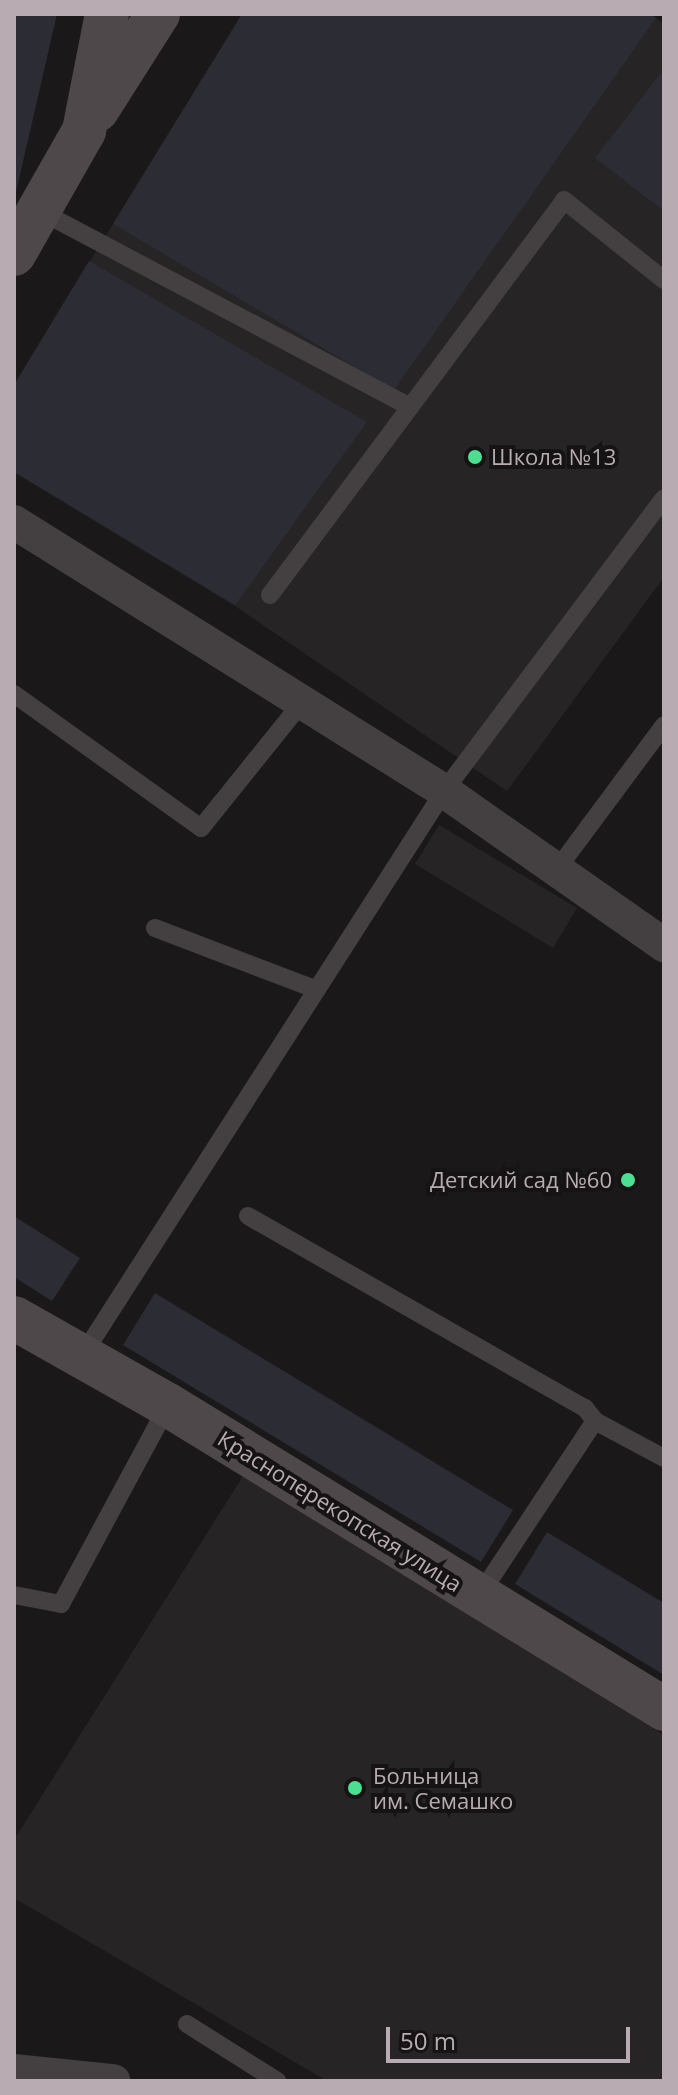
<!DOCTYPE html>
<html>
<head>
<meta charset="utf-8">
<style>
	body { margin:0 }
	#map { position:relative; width:678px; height:2095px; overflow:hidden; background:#1a1819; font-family:"Open Sans",sans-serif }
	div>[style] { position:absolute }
	.built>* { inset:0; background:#272425 }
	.green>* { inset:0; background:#2b2c34 }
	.lane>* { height:18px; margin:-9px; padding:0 9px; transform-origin:9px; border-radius:9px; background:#443f40 }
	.street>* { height:34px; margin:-17px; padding:0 17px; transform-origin:17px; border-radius:17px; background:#443f40 }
	.secondary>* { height:44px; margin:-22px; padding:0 22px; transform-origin:22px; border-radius:22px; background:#4e484b }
	.dots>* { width:22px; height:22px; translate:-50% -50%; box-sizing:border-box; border:4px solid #151314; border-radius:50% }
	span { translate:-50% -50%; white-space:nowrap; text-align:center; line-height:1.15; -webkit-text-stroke:8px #151314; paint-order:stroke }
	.poi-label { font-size:22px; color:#b8acb2 }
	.left { translate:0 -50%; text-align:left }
	.right { translate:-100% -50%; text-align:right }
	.street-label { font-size:22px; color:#b8acb2 }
	.frame { position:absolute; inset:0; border:16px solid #b8acb2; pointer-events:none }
	.scale { position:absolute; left:386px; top:2027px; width:244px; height:36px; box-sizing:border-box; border:4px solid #b8acb2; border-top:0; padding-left:10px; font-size:24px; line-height:28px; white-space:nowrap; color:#b8acb2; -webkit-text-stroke:6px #151314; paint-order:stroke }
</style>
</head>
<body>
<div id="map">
	<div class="built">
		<i style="clip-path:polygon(242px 14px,651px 14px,664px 24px,664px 577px,507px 791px,235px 606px,14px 472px,14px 385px)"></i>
		<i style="clip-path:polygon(439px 825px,577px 908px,553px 948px,415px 864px)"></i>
		<i style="clip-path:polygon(243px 1476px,664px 1735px,664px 2081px,327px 2081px,14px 1898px,14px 1840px)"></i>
	</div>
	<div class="green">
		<i style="clip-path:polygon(14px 14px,57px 14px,14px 201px)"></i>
		<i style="clip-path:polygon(242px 14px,651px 14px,656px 18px,394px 390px,113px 224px)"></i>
		<i style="clip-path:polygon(660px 74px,664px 77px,664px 211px,595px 158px)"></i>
		<i style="clip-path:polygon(89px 261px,367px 422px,235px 605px,14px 472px,14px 385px)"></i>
		<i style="clip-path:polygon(14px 1216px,80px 1258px,52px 1301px,14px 1277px)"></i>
		<i style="clip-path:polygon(155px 1293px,513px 1510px,481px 1562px,123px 1345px)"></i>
		<i style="clip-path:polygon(547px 1532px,664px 1603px,664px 1675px,515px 1584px)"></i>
	</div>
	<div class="lane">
		<i style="left:40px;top:211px;width:419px;rotate:27.9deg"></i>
		<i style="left:270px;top:595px;width:492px;rotate:-53.3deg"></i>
		<i style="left:564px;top:200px;width:128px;rotate:38.7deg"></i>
		<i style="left:14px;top:694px;width:230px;rotate:35.6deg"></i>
		<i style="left:201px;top:828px;width:158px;rotate:-51.2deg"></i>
		<i style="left:555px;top:872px;width:183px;rotate:-53.4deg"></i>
		<i style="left:155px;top:928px;width:173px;rotate:20.9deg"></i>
		<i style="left:248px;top:1216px;width:388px;rotate:29.7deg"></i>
		<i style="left:585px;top:1408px;width:16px;rotate:52deg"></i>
		<i style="left:82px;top:1356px;width:671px;rotate:-57.35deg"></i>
		<i style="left:444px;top:791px;width:366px;rotate:-53.1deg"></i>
		<i style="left:14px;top:1595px;width:48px;rotate:10.8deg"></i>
		<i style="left:61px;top:1604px;width:226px;rotate:-61.7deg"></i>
		<i style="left:479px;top:1596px;width:210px;rotate:-56.5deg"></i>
		<i style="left:595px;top:1421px;width:78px;rotate:28.2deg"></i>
		<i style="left:187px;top:2024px;width:107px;rotate:32.3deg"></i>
	</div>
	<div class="street">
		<i style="left:14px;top:522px;width:507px;rotate:32.03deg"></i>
		<i style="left:444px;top:791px;width:269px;rotate:35deg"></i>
		<i style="left:14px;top:2071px;width:100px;rotate:5.8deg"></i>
	</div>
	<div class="secondary">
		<i style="left:97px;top:110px;width:114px;rotate:-57.6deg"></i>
		<i style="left:14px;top:254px;width:142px;rotate:-60.4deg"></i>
		<i style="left:84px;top:131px;width:119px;rotate:-78.9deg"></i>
		<i style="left:14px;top:1318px;width:177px;rotate:29.5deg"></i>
		<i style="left:168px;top:1405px;width:582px;rotate:31.5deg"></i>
	</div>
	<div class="dots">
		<i style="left:475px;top:457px;background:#4dde91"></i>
		<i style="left:628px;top:1180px;background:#4dde91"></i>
		<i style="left:355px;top:1788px;background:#4dde91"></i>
	</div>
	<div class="poi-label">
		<span class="left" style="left:491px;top:457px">Школа №13</span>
		<span class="right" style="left:612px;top:1180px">Детский сад №60</span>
		<span class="left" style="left:373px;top:1788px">Больница<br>им. Семашко</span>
	</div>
	<div class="street-label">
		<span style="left:340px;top:1511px;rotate:32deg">Красноперекопская улица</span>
	</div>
	<div class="frame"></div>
	<div class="scale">50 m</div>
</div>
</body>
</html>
